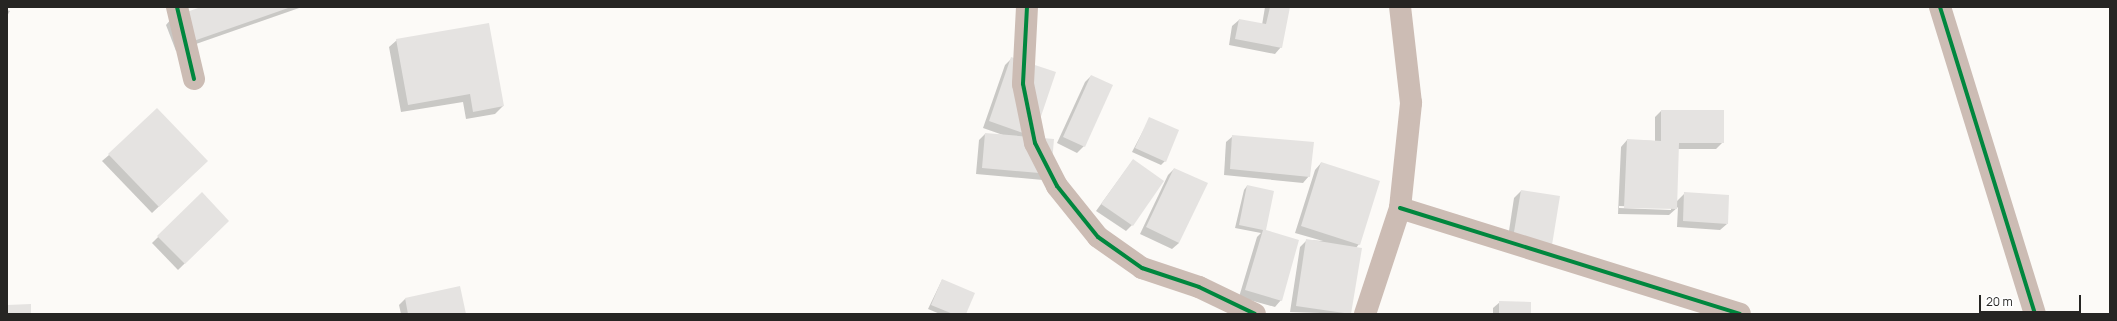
<!DOCTYPE html>
<html>
<head>
<meta charset="utf-8">
<style>
	body { margin:0 }
	#map { position:relative; width:2117px; height:321px; overflow:hidden; background:#fcfaf7; font-family:Manrope,sans-serif }
	div>[style] { position:absolute }
	.shadow>* { inset:0; background:#0003 }
	.building>* { inset:0; background:#e5e3e1 }
	.minor>* { height:22px; margin:-11px; padding:0 11px; transform-origin:11px; border-radius:11px; background:#ccbcb4 }
	.tertiary>* { height:22px; margin:-11px; padding:0 11px; transform-origin:11px; border-radius:11px; background:#ccbcb4 }
	.cycleway>* { height:4px; margin:-2px; padding:0 2px; transform-origin:2px; border-radius:2px; background:#00873e }
	span { translate:-50% -50%; white-space:nowrap; text-align:center; line-height:1.15; -webkit-text-stroke:4px #fff; paint-order:stroke }
	.frame { position:absolute; inset:0; border:8px solid #262523; pointer-events:none }
	.scale { position:absolute; left:1979px; top:295px; width:102px; height:18px; box-sizing:border-box; border:2px solid #262523; border-top:0; padding-left:5px; font-size:12px; line-height:14px; white-space:nowrap; color:#262523; -webkit-text-stroke:3px #fff; paint-order:stroke }
</style>
</head>
<body>
<div id="map">
	<div class="shadow">
		<i style="clip-path:polygon(204px 7px,302px 7px,176px 51px,166px 25px,172px 18px)"></i>
		<i style="clip-path:polygon(1265px 7px,1289px 7px,1281px 47px,1275px 54px,1229px 45px,1232px 26px,1239px 20px,1262px 25px)"></i>
		<i style="clip-path:polygon(1320px 7px,1359px 7px,1320px 8px)"></i>
		<i style="clip-path:polygon(7px 10px,10px 11px,7px 16px)"></i>
		<i style="clip-path:polygon(397px 40px,503px 106px,495px 114px,466px 119px,463px 102px,401px 112px,389px 47px)"></i>
		<i style="clip-path:polygon(1012px 58px,1033px 136px,1043px 180px,976px 174px,979px 140px,985px 134px,1003px 135px,983px 128px,1005px 65px)"></i>
		<i style="clip-path:polygon(1091px 76px,1084px 146px,1077px 153px,1057px 143px,1085px 82px)"></i>
		<i style="clip-path:polygon(evenodd,1661px 111px,1723px 142px,1716px 149px,1678px 149px,1676px 202px,1685px 193px,1727px 224px,1720px 230px,1677px 227px,1678px 207px,1669px 215px,1618px 214px,1621px 147px,1627px 140px,1655px 141px,1655px 117px,1661px 111px,1619px 206px,1671px 208px,1671px 210px,1619px 208px,1619px 206px)"></i>
		<i style="clip-path:polygon(1150px 118px,1165px 161px,1161px 165px,1132px 152px)"></i>
		<i style="clip-path:polygon(1233px 136px,1309px 176px,1303px 183px,1224px 175px,1226px 142px)"></i>
		<i style="clip-path:polygon(109px 155px,207px 161px,152px 213px,102px 161px)"></i>
		<i style="clip-path:polygon(1133px 160px,1132px 225px,1126px 231px,1096px 211px)"></i>
		<i style="clip-path:polygon(1321px 163px,1359px 244px,1356px 248px,1350px 314px,1290px 312px,1300px 247px,1307px 240px,1323px 241px,1295px 233px,1315px 170px)"></i>
		<i style="clip-path:polygon(1174px 169px,1179px 243px,1172px 249px,1140px 234px,1168px 175px)"></i>
		<i style="clip-path:polygon(1247px 186px,1265px 230px,1281px 300px,1275px 307px,1239px 297px,1257px 237px,1261px 233px,1235px 228px,1244px 190px)"></i>
		<i style="clip-path:polygon(1521px 191px,1559px 197px,1507px 244px,1514px 198px)"></i>
		<i style="clip-path:polygon(202px 194px,228px 221px,178px 270px,152px 243px)"></i>
		<i style="clip-path:polygon(942px 280px,965px 314px,940px 314px,928px 309px)"></i>
		<i style="clip-path:polygon(405px 299px,465px 314px,401px 314px,399px 305px)"></i>
		<i style="clip-path:polygon(1500px 302px,1530px 314px,1493px 314px,1493px 308px)"></i>
	</div>
	<div class="building">
		<i style="clip-path:polygon(201px 7px,291px 7px,182px 45px,172px 17px)"></i>
		<i style="clip-path:polygon(1270px 7px,1290px 7px,1282px 48px,1235px 39px,1239px 19px,1266px 24px)"></i>
		<i style="clip-path:polygon(489px 23px,504px 106px,473px 112px,470px 94px,408px 105px,396px 39px)"></i>
		<i style="clip-path:polygon(1011px 57px,1056px 72px,1034px 137px,989px 121px)"></i>
		<i style="clip-path:polygon(1091px 75px,1113px 85px,1085px 147px,1063px 137px)"></i>
		<i style="clip-path:polygon(157px 108px,208px 161px,159px 207px,108px 154px)"></i>
		<i style="clip-path:polygon(1661px 110px,1724px 110px,1724px 143px,1679px 143px,1677px 209px,1624px 208px,1627px 139px,1661px 141px)"></i>
		<i style="clip-path:polygon(1149px 117px,1179px 130px,1166px 162px,1135px 148px)"></i>
		<i style="clip-path:polygon(985px 133px,1054px 139px,1051px 174px,982px 168px)"></i>
		<i style="clip-path:polygon(1232px 135px,1314px 142px,1310px 177px,1230px 169px)"></i>
		<i style="clip-path:polygon(1133px 159px,1164px 181px,1133px 226px,1101px 204px)"></i>
		<i style="clip-path:polygon(1321px 162px,1380px 181px,1360px 245px,1301px 226px)"></i>
		<i style="clip-path:polygon(1174px 168px,1208px 183px,1179px 243px,1146px 227px)"></i>
		<i style="clip-path:polygon(1247px 185px,1274px 191px,1266px 230px,1299px 240px,1282px 301px,1245px 290px,1263px 230px,1239px 225px)"></i>
		<i style="clip-path:polygon(1521px 190px,1560px 196px,1552px 245px,1513px 238px)"></i>
		<i style="clip-path:polygon(202px 192px,229px 221px,185px 264px,157px 236px)"></i>
		<i style="clip-path:polygon(1684px 192px,1729px 195px,1728px 224px,1683px 221px)"></i>
		<i style="clip-path:polygon(1306px 239px,1362px 248px,1351px 314px,1296px 306px)"></i>
		<i style="clip-path:polygon(942px 279px,975px 293px,966px 314px,953px 314px,931px 305px)"></i>
		<i style="clip-path:polygon(460px 286px,466px 314px,408px 314px,405px 298px)"></i>
		<i style="clip-path:polygon(1499px 301px,1531px 302px,1531px 314px,1499px 314px)"></i>
		<i style="clip-path:polygon(31px 304px,31px 314px,7px 314px,7px 305px)"></i>
	</div>
	<div class="minor">
		<i style="left:177px;top:7px;width:74px;rotate:76.7deg"></i>
		<i style="left:1027px;top:7px;width:77px;rotate:93deg"></i>
		<i style="left:1023px;top:84px;width:60px;rotate:78.5deg"></i>
		<i style="left:1035px;top:143px;width:48px;rotate:62.9deg"></i>
		<i style="left:1057px;top:186px;width:65px;rotate:51.2deg"></i>
		<i style="left:1098px;top:237px;width:54px;rotate:35.2deg"></i>
		<i style="left:1142px;top:268px;width:60px;rotate:18.4deg"></i>
		<i style="left:1199px;top:287px;width:62px;rotate:25.7deg"></i>
		<i style="left:1940px;top:7px;width:321px;rotate:72.8deg"></i>
		<i style="left:1400px;top:208px;width:356px;rotate:17.3deg"></i>
	</div>
	<div class="tertiary">
		<i style="left:1365px;top:314px;width:112px;rotate:-71.7deg"></i>
		<i style="left:1400px;top:208px;width:106px;rotate:-84deg"></i>
		<i style="left:1411px;top:103px;width:97px;rotate:-96.5deg"></i>
	</div>
	<div class="cycleway">
		<i style="left:177px;top:7px;width:74px;rotate:76.7deg"></i>
		<i style="left:1027px;top:7px;width:77px;rotate:93deg"></i>
		<i style="left:1023px;top:84px;width:60px;rotate:78.5deg"></i>
		<i style="left:1035px;top:143px;width:48px;rotate:62.9deg"></i>
		<i style="left:1057px;top:186px;width:65px;rotate:51.2deg"></i>
		<i style="left:1098px;top:237px;width:54px;rotate:35.2deg"></i>
		<i style="left:1142px;top:268px;width:60px;rotate:18.4deg"></i>
		<i style="left:1199px;top:287px;width:62px;rotate:25.7deg"></i>
		<i style="left:1940px;top:7px;width:321px;rotate:72.8deg"></i>
		<i style="left:1400px;top:208px;width:356px;rotate:17.3deg"></i>
	</div>
	<div class="frame"></div>
	<div class="scale">20 m</div>
</div>
</body>
</html>
